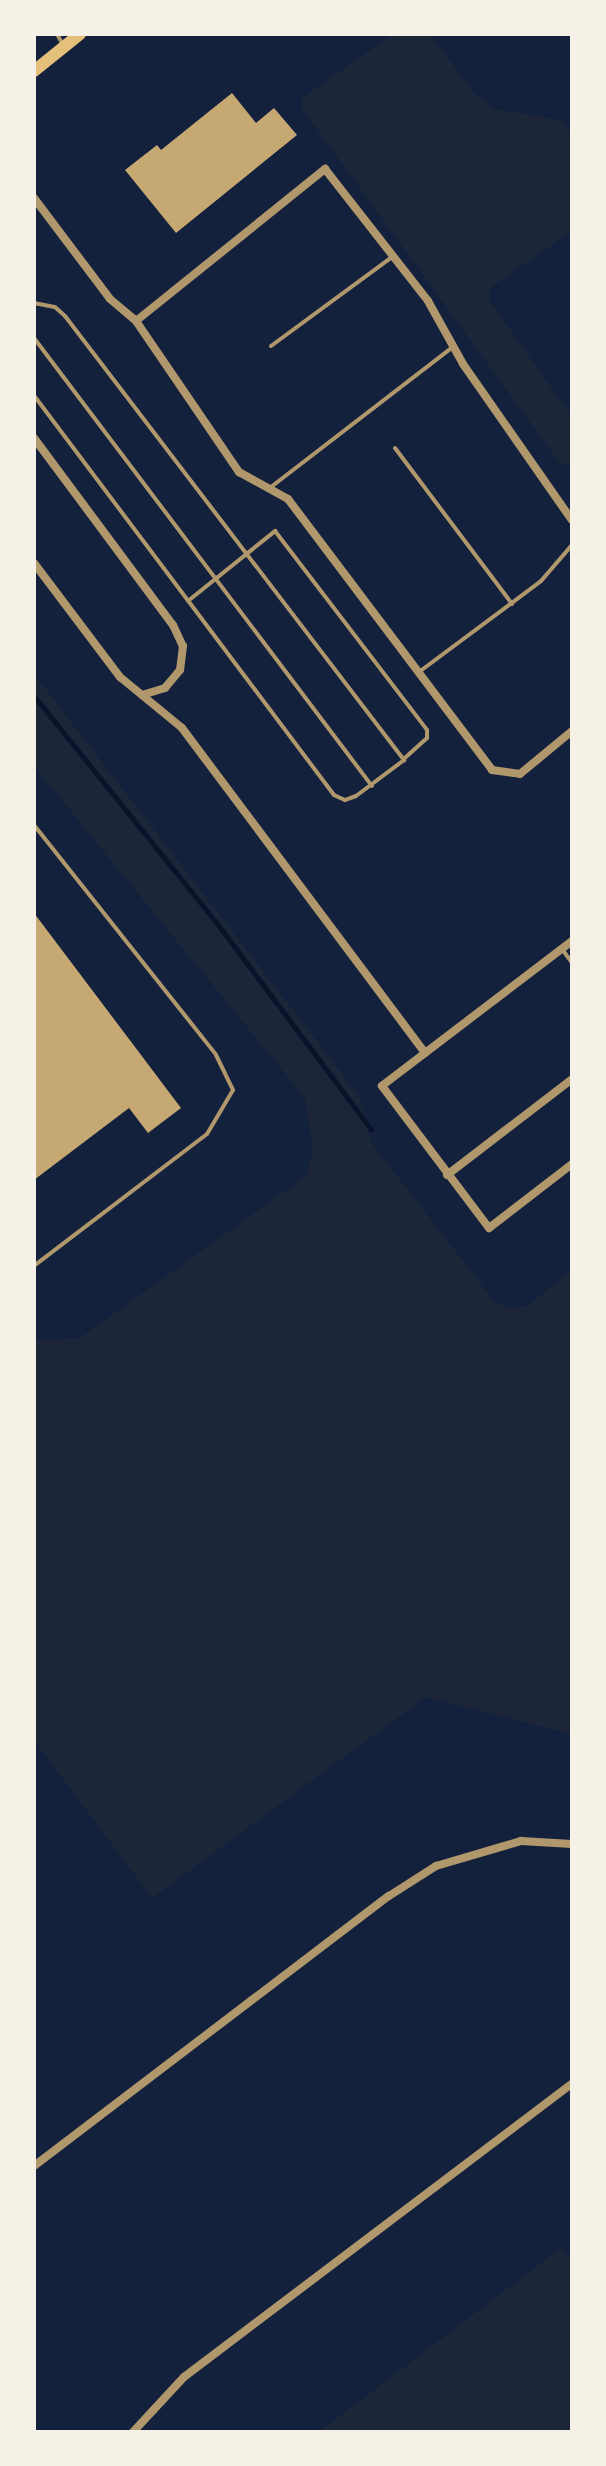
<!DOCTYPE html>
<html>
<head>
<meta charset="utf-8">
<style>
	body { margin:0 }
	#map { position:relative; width:606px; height:2466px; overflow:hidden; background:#14213d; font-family:Rubik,sans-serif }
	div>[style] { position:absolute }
	.green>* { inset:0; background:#1d2539 }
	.stream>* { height:5px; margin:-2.5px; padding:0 2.5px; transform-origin:2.5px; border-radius:2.5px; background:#0b132b }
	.building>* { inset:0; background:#c6a872 }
	.service>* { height:4px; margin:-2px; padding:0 2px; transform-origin:2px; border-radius:2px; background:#b1986c }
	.minor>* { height:8px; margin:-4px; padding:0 4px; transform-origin:4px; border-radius:4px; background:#b1986c }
	.primary>* { height:12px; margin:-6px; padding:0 6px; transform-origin:6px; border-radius:6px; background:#e5c07b }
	span { translate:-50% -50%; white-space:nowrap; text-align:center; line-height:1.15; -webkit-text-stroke:6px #f6f1e7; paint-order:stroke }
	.frame { position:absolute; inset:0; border:36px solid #f6f1e7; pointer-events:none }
</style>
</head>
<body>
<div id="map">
	<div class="green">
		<i style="clip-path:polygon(393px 34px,430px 34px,474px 93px,496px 109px,561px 120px,572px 136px,572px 231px,490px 288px,489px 300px,572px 417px,572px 462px,562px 466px,301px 107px,302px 98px)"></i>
		<i style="clip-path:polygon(34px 674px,360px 1097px,371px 1142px,493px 1300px,509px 1308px,527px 1306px,572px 1269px,572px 1734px,426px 1697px,152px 1898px,34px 1740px,34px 1340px,80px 1338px,306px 1176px,313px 1149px,305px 1098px,34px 766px)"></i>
		<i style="clip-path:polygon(562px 2247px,572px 2260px,572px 2432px,319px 2432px)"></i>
	</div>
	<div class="stream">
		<i style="left:34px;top:696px;width:300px;rotate:51.2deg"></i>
		<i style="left:222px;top:930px;width:249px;rotate:53.2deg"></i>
	</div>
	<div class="building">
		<i style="clip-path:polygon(232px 93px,256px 123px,274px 108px,297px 135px,176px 233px,125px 170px,157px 145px,161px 150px)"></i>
		<i style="clip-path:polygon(34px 913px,181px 1108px,148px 1133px,129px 1108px,34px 1180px)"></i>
	</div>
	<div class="service">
		<i style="left:57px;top:34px;width:13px;rotate:61deg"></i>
		<i style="left:34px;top:303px;width:21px;rotate:11deg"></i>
		<i style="left:55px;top:307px;width:13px;rotate:42deg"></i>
		<i style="left:65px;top:316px;width:559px;rotate:52.64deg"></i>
		<i style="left:404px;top:760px;width:60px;rotate:143.1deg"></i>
		<i style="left:356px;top:796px;width:12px;rotate:160deg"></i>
		<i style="left:345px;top:800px;width:12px;rotate:-156deg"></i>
		<i style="left:334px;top:795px;width:499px;rotate:-126.9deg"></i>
		<i style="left:34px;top:338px;width:561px;rotate:52.97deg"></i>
		<i style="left:271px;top:346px;width:150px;rotate:-36.3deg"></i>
		<i style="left:395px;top:448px;width:195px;rotate:53.1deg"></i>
		<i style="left:271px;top:487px;width:230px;rotate:-37.6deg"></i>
		<i style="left:188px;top:601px;width:112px;rotate:-38.8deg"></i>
		<i style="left:275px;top:531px;width:250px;rotate:52.6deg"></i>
		<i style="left:427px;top:730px;width:8px;rotate:90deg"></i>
		<i style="left:427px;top:738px;width:31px;rotate:138deg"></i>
		<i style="left:419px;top:672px;width:152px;rotate:-36.7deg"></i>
		<i style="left:541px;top:581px;width:48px;rotate:-49.3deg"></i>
		<i style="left:34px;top:825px;width:293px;rotate:51.6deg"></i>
		<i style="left:216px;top:1055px;width:39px;rotate:64deg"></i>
		<i style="left:233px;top:1090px;width:51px;rotate:120.6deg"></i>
		<i style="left:207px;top:1134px;width:218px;rotate:142.7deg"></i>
		<i style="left:562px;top:949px;width:17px;rotate:54deg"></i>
	</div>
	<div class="minor">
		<i style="left:34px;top:198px;width:126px;rotate:53deg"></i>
		<i style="left:110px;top:299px;width:34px;rotate:40deg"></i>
		<i style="left:136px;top:321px;width:183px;rotate:55.7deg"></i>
		<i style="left:239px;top:472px;width:56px;rotate:28.9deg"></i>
		<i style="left:288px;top:499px;width:339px;rotate:53deg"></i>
		<i style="left:492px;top:770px;width:28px;rotate:8deg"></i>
		<i style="left:520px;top:774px;width:67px;rotate:-39.6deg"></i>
		<i style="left:136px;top:321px;width:243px;rotate:-38.8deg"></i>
		<i style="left:325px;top:169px;width:167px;rotate:52deg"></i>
		<i style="left:428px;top:301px;width:72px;rotate:60.9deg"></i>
		<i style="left:463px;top:364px;width:190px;rotate:55.1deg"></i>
		<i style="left:34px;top:438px;width:233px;rotate:53.4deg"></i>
		<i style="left:173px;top:625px;width:23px;rotate:65deg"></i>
		<i style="left:183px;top:646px;width:24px;rotate:97deg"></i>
		<i style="left:180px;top:670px;width:23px;rotate:130deg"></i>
		<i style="left:165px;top:688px;width:24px;rotate:163deg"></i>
		<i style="left:34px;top:563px;width:143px;rotate:53deg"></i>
		<i style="left:120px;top:677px;width:80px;rotate:39.4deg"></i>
		<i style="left:182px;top:728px;width:406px;rotate:53.2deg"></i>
		<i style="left:572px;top:941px;width:239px;rotate:142.7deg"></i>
		<i style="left:382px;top:1086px;width:178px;rotate:53deg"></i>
		<i style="left:489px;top:1228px;width:105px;rotate:-37.6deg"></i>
		<i style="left:447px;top:1175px;width:158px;rotate:-37.5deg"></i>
		<i style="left:34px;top:2166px;width:446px;rotate:-37.3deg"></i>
		<i style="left:389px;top:1896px;width:56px;rotate:-32.6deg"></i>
		<i style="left:436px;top:1866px;width:89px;rotate:-16.4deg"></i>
		<i style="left:521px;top:1841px;width:51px;rotate:3.4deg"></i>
		<i style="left:133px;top:2432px;width:75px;rotate:-47.2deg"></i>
		<i style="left:184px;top:2377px;width:486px;rotate:-37.1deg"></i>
	</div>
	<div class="primary">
		<i style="left:34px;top:71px;width:59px;rotate:-38.8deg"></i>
	</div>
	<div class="frame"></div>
</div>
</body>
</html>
